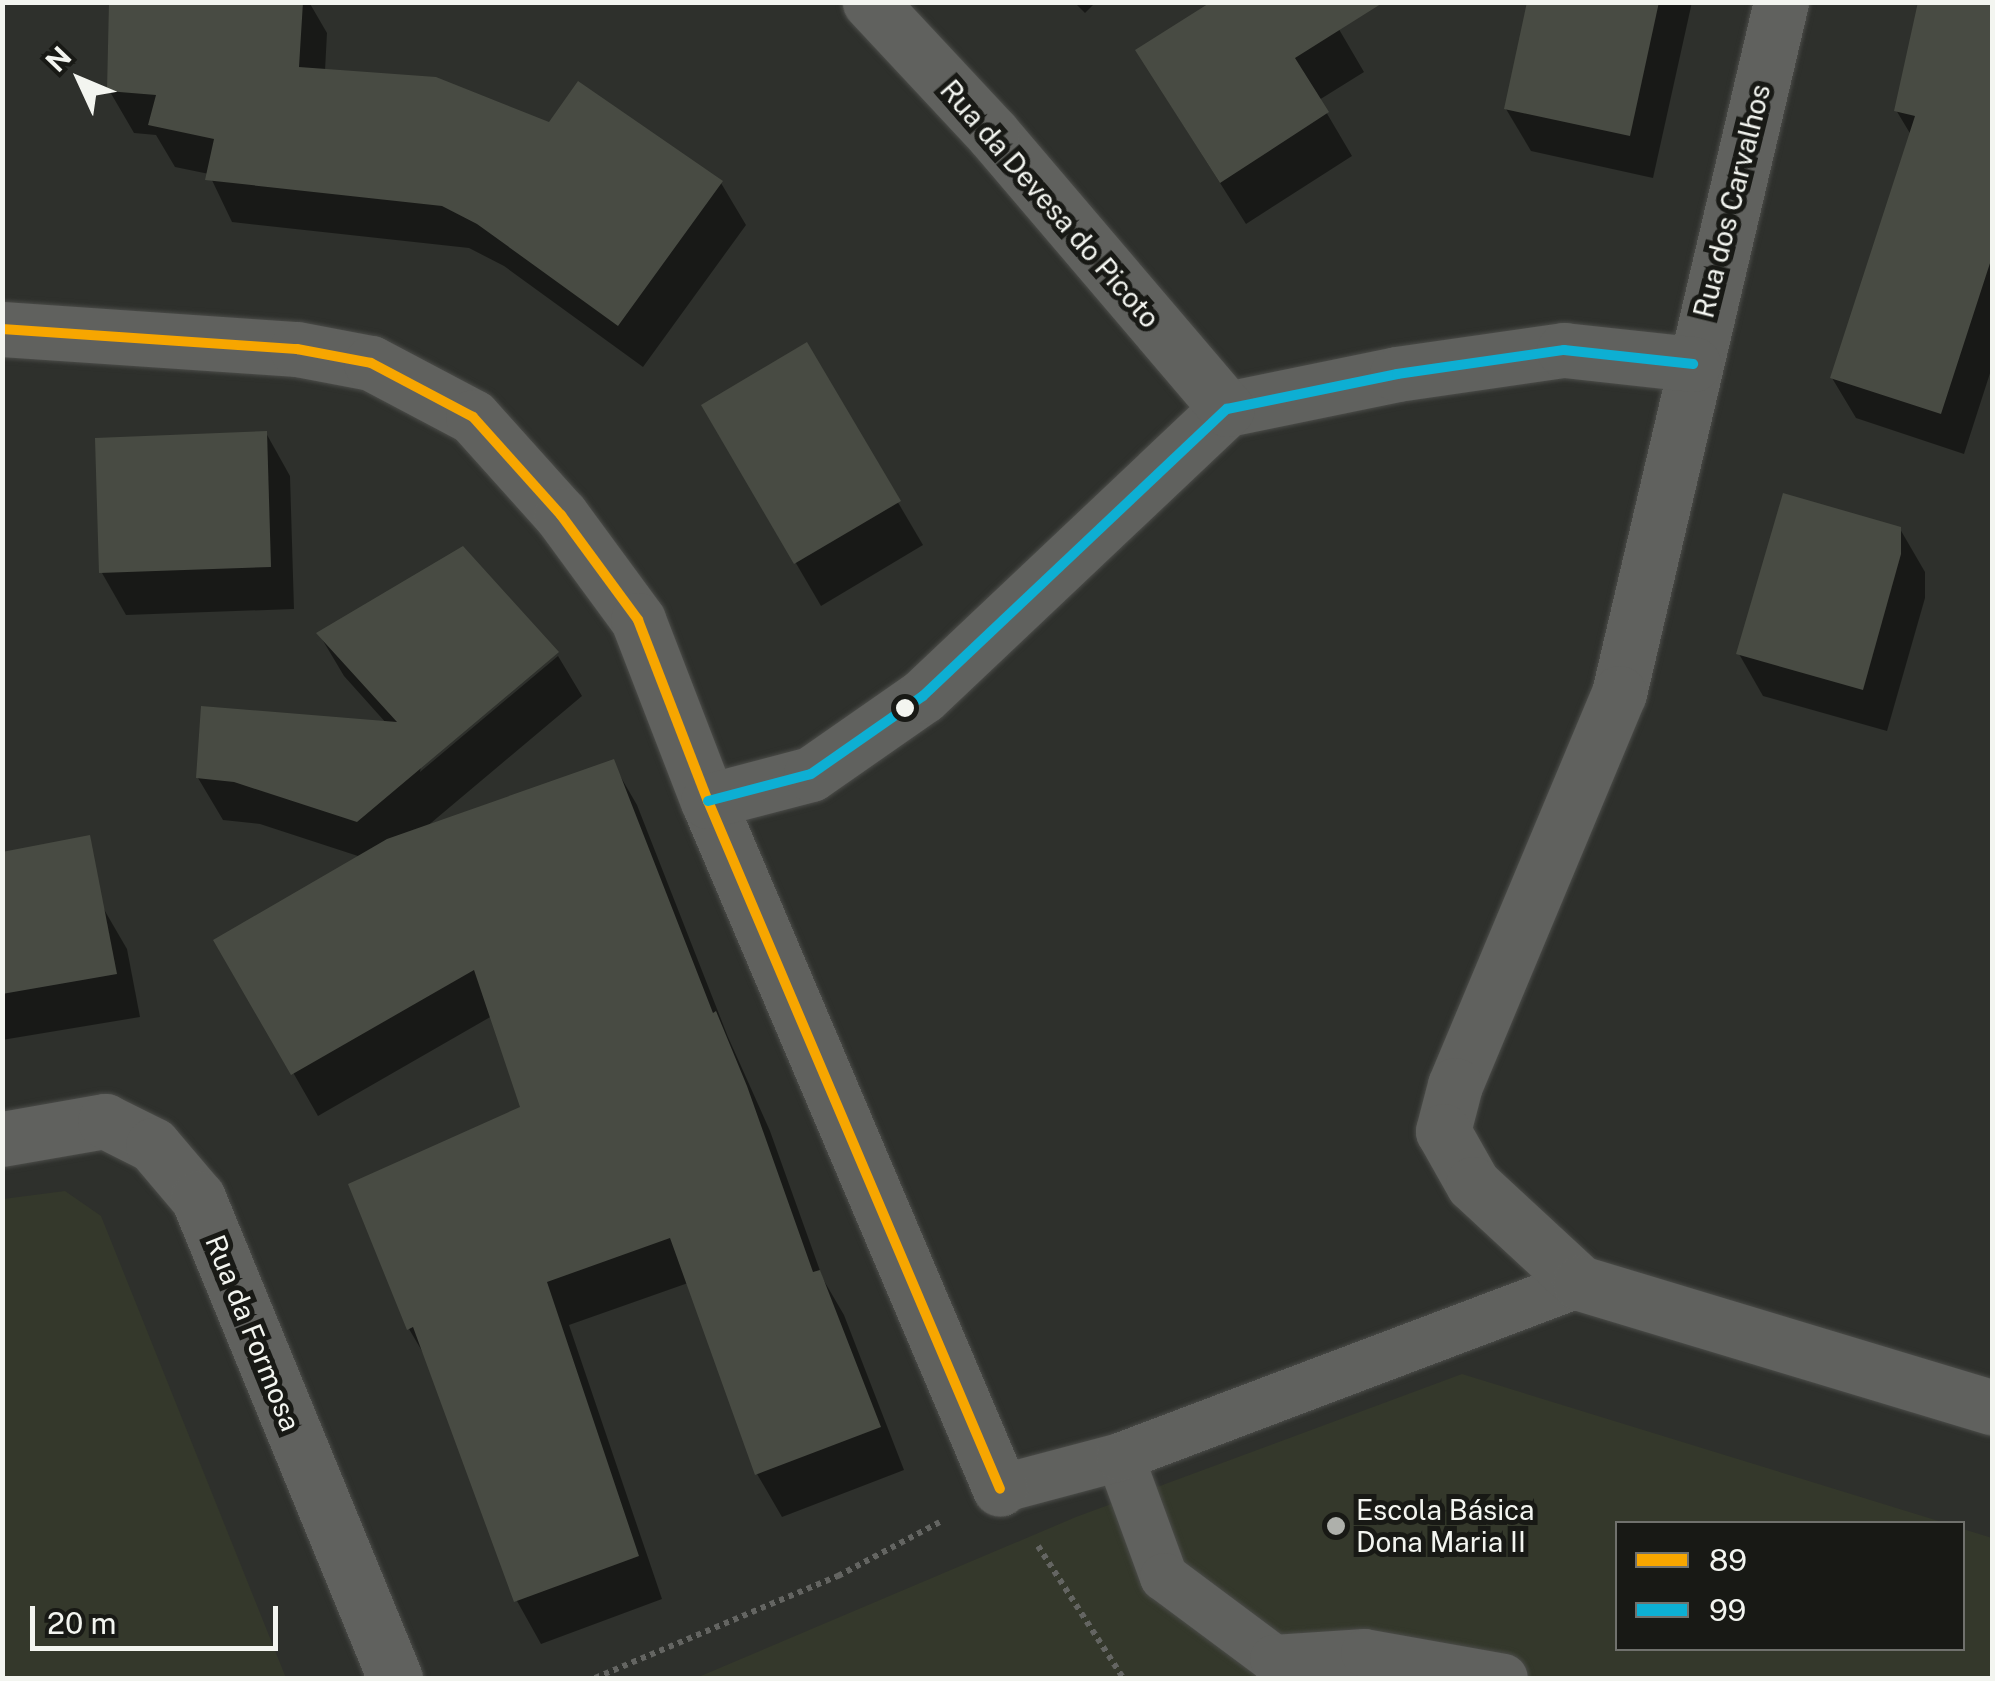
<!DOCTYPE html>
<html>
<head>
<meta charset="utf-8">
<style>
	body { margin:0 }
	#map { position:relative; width:1995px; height:1681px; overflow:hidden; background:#2e302c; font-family:"Public Sans",sans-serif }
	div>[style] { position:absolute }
	.built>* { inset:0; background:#34382b }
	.shadow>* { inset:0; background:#0007 }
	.building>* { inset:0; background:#484b43 }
	.path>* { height:6px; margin-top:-3px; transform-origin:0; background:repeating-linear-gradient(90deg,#646562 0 5px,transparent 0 10px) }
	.roads { filter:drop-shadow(0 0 2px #4b4c49) drop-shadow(0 0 2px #4b4c49) }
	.lane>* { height:48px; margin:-24px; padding:0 24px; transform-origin:24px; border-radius:24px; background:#60615e }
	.street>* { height:55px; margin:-27.5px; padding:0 27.5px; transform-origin:27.5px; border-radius:27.5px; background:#60615e }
	.secondary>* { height:55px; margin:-27.5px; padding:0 27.5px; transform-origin:27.5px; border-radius:27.5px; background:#60615e }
	.bus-1>* { height:10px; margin:-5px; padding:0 5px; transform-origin:5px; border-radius:5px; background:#f7a600 }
	.bus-2>* { height:10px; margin:-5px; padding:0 5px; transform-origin:5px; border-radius:5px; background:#0dafd3 }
	.dots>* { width:28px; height:28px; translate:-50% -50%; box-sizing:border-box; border:5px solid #181915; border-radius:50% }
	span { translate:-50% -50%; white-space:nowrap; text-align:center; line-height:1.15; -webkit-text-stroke:10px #181915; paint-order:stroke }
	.street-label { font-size:28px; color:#f3f5f0 }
	.poi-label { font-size:28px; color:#f3f5f0 }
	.left { translate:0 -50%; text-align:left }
	.frame { position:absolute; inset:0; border:5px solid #f3f5f0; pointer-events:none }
	.legend { position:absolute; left:1615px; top:1521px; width:350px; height:130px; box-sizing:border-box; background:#181915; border:2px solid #70716d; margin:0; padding:12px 18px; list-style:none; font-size:30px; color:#f3f5f0 }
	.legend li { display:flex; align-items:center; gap:20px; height:50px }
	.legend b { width:50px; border:2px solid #70716d }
	.north { position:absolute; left:30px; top:30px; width:100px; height:100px; -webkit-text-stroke:8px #181915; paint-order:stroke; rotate:314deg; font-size:28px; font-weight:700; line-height:40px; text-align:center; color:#f3f5f0 }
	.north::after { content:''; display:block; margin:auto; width:35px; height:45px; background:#f3f5f0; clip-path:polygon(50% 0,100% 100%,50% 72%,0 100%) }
	.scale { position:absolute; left:30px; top:1606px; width:248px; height:45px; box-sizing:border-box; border:5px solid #f3f5f0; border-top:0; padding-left:12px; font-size:30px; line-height:35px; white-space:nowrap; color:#f3f5f0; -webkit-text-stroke:8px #181915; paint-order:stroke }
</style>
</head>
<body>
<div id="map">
	<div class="built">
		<i style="clip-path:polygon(65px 1191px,101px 1216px,286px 1678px,3px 1678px,3px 1199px)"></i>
		<i style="clip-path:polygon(1462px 1374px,1945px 1523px,1618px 1524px,1618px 1648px,1962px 1648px,1963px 1529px,1992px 1538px,1992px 1678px,696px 1678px,1076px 1517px)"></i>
	</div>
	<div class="shadow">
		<i style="clip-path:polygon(112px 2px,309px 2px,327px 33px,325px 71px,550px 125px,721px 183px,746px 225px,643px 367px,504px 266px,469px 248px,232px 222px,209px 174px,175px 167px,156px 135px,134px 133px,109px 90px)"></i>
		<i style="clip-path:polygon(1074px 2px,1096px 2px,1085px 13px)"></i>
		<i style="clip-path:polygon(1323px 2px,1364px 72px,1319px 100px,1352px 156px,1246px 224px,1163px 93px)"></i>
		<i style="clip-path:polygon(1529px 2px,1692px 2px,1653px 178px,1531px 151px,1506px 109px)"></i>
		<i style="clip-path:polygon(1920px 2px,1992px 2px,1992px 367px,1964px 454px,1856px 418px,1832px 378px,1911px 135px,1896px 110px)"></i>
		<i style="clip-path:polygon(806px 346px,923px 545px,821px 606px,704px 406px)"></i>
		<i style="clip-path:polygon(266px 433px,290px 476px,294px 609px,126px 615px,102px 573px)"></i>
		<i style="clip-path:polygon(1900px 529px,1925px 572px,1925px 598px,1887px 731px,1763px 696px,1739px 654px)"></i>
		<i style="clip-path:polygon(463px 549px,420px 772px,558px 656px,582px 696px,425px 828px,612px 762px,637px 805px,728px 1037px,770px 1131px,823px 1279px,844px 1315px,904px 1470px,782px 1517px,757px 1474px,688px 1283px,569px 1325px,662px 1599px,541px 1644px,517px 1601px,429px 1363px,409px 1329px,523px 1108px,492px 1016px,318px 1116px,217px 940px,361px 857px,260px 824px,223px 820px,198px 778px,387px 724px,344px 676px,319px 634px)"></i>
		<i style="clip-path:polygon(2px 868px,102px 906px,127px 949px,140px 1017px,2px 1040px)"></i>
	</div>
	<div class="building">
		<i style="clip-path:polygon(109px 2px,303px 2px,299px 67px,436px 77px,549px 122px,578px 81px,723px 181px,618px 326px,477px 224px,442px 206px,205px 180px,214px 139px,148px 125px,156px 95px,107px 91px)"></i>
		<i style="clip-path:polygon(1211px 2px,1384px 2px,1295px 58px,1329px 112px,1220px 183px,1135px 50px)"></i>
		<i style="clip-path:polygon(1527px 2px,1659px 2px,1630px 136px,1504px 109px)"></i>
		<i style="clip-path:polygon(1918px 2px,1992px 2px,1992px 257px,1941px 414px,1830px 378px,1915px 116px,1894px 111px)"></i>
		<i style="clip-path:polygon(807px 342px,901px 501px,794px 564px,701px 405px)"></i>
		<i style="clip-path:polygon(267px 431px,271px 567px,99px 573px,95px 438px)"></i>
		<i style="clip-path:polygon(1783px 493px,1901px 527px,1901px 554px,1863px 690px,1736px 654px)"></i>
		<i style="clip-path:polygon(463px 546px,559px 652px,357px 822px,234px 782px,196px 778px,201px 706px,397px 722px,316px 633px)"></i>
		<i style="clip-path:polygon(614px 759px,713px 1013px,716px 1011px,747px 1086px,813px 1272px,820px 1270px,881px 1427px,755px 1475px,670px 1238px,547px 1282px,639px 1556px,514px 1602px,413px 1327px,407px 1330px,348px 1184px,520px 1107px,474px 970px,291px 1075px,213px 940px,387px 839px)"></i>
		<i style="clip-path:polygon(90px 835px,117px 974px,2px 994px,2px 852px)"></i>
	</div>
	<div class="path">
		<i style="left:1038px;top:1546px;width:157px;rotate:57.2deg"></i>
		<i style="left:595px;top:1678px;width:264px;rotate:-22.8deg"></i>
		<i style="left:838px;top:1576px;width:115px;rotate:-27.9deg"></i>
	</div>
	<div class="roads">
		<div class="lane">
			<i style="left:1120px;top:1457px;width:128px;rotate:69.9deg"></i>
			<i style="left:1164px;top:1577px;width:137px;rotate:36.7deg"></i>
			<i style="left:1274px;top:1659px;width:23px;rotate:56deg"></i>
			<i style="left:1000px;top:1489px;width:124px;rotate:-14.9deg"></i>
			<i style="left:1120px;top:1457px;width:492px;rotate:-20.7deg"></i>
			<i style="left:1274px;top:1659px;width:91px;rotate:-3.8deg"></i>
			<i style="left:1365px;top:1653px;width:141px;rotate:10.2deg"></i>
		</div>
		<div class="street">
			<i style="left:1781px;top:2px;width:710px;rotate:103.19deg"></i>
			<i style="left:1619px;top:693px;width:425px;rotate:112.7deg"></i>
			<i style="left:1455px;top:1085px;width:48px;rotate:104.6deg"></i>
			<i style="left:1443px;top:1131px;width:61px;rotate:60.5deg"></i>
			<i style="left:1473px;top:1184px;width:146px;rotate:42.8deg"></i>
			<i style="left:1580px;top:1283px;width:430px;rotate:16.8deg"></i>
			<i style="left:1227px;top:409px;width:174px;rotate:-11.6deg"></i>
			<i style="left:1397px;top:374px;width:169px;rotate:-8.2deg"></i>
			<i style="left:1564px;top:350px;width:130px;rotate:6.2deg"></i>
			<i style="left:708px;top:801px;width:747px;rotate:67deg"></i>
			<i style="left:2px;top:1139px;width:105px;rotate:-9.9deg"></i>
			<i style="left:105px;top:1121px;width:54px;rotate:26.6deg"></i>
			<i style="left:153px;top:1145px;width:70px;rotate:49.7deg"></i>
			<i style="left:198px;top:1198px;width:519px;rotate:67.69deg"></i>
		</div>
		<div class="secondary">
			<i style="left:2px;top:329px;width:296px;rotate:3.9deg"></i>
			<i style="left:297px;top:349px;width:75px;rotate:10.7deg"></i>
			<i style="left:371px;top:363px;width:115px;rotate:27.9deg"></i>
			<i style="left:473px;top:417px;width:132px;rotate:48.1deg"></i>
			<i style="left:561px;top:515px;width:130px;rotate:53.7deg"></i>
			<i style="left:638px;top:620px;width:194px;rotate:68.9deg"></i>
			<i style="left:708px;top:801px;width:106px;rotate:-14.7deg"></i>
			<i style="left:811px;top:774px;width:136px;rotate:-34.9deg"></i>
			<i style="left:923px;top:696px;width:418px;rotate:-43.4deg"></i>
			<i style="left:1227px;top:409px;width:362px;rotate:-130.4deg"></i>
			<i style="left:992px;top:133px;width:179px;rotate:-133deg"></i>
		</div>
	</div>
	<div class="bus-1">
		<i style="left:2px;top:329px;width:296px;rotate:3.9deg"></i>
		<i style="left:297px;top:349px;width:75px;rotate:10.7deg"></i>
		<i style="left:371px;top:363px;width:115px;rotate:27.9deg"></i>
		<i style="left:473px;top:417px;width:132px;rotate:48.1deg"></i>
		<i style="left:561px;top:515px;width:130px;rotate:53.7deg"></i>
		<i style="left:638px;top:620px;width:194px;rotate:68.9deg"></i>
		<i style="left:708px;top:801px;width:747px;rotate:67deg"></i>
	</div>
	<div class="bus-2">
		<i style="left:708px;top:801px;width:106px;rotate:-14.7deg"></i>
		<i style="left:811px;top:774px;width:136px;rotate:-34.9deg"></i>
		<i style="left:923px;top:696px;width:418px;rotate:-43.4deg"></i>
		<i style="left:1227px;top:409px;width:174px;rotate:-11.6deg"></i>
		<i style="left:1397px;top:374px;width:169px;rotate:-8.2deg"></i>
		<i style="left:1564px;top:350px;width:130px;rotate:6.2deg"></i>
	</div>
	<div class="dots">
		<i style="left:905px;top:708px;background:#f3f5f0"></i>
		<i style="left:1336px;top:1526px;background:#aeb0ab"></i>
	</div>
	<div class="street-label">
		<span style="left:1732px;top:201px;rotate:-76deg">Rua dos Carvalhos</span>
		<span style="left:1050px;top:204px;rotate:49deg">Rua da Devesa do Picoto</span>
		<span style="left:253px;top:1333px;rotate:68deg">Rua da Formosa</span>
	</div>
	<div class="poi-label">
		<span class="left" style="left:1356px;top:1526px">Escola Básica<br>Dona Maria II</span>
	</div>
	<div class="frame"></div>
	<ul class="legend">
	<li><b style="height:12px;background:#f7a600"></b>89</li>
	<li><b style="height:12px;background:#0dafd3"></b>99</li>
	</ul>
	<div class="north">N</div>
	<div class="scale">20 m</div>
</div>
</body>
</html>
